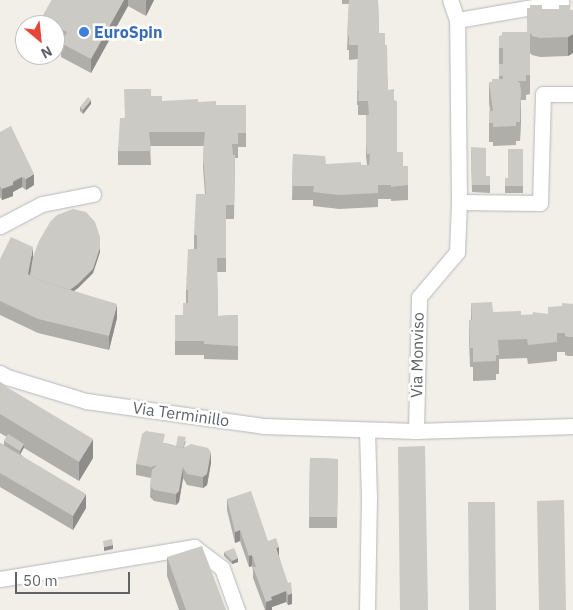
<!DOCTYPE html>
<html>
<head>
<meta charset="utf-8">
<style>
	body { margin:0 }
	#map { position:relative; width:573px; height:610px; overflow:hidden; background:#f1efe8; font-family:"IBM Plex Sans",sans-serif }
	div>[style] { position:absolute }
	.roads { filter:drop-shadow(0 0 1px #b5b8bc) drop-shadow(0 0 1px #b5b8bc) }
	.street>* { height:15px; margin:-7.5px; padding:0 7.5px; transform-origin:7.5px; border-radius:7.5px; background:#fff }
	.wall>* { inset:0; background:#afaea9 }
	.shaded-wall>* { inset:0; background:#8f8d8a }
	.building>* { inset:0; background:#cccac5 }
	.dots>* { width:14px; height:14px; translate:-50% -50%; box-sizing:border-box; border:2px solid #fff; border-radius:50% }
	span { translate:-50% -50%; white-space:nowrap; text-align:center; line-height:1.15; -webkit-text-stroke:5px #fff; paint-order:stroke }
	.shop-label { font-size:16px; color:#366cbe; font-weight:700 }
	.left { translate:0 -50%; text-align:left }
	.street-label { font-size:16px; color:#5f6368 }
	.north { position:absolute; left:15px; top:15px; width:50px; height:50px; box-sizing:border-box; background:#fff; border:1px solid #bfc1c3; border-radius:50%; rotate:152deg; font-size:14px; font-weight:700; line-height:20px; text-align:center; color:#5f6368 }
	.north::after { content:''; display:block; margin:auto; width:18px; height:22px; background:#ea4335; clip-path:polygon(50% 0,100% 100%,50% 72%,0 100%) }
	.scale { position:absolute; left:15px; top:572px; width:115px; height:22px; box-sizing:border-box; border:2px solid #5f6368; border-top:0; padding-left:6px; font-size:15px; line-height:18px; white-space:nowrap; color:#5f6368; -webkit-text-stroke:4px #fff; paint-order:stroke }
</style>
</head>
<body>
<div id="map">
	<div class="roads">
		<div class="street">
			<i style="left:457px;top:20px;width:106px;rotate:-9.8deg"></i>
			<i style="left:459px;top:202px;width:81px;rotate:0.7deg"></i>
			<i style="left:540px;top:203px;width:109px;rotate:-88.4deg"></i>
			<i style="left:543px;top:94px;width:30px"></i>
			<i style="left:0;top:226px;width:47px;rotate:-27.6deg"></i>
			<i style="left:42px;top:204px;width:52px;rotate:-11.1deg"></i>
			<i style="left:0;top:373px;width:8px;rotate:30deg"></i>
			<i style="left:7px;top:377px;width:83px;rotate:16.9deg"></i>
			<i style="left:86px;top:401px;width:179px;rotate:8deg"></i>
			<i style="left:263px;top:426px;width:153px;rotate:1.9deg"></i>
			<i style="left:416px;top:431px;width:157px;rotate:-1.8deg"></i>
			<i style="left:367px;top:431px;width:66px;rotate:88.3deg"></i>
			<i style="left:369px;top:497px;width:113px;rotate:91deg"></i>
			<i style="left:416px;top:431px;width:134px;rotate:-88.7deg"></i>
			<i style="left:419px;top:297px;width:59px;rotate:-49.8deg"></i>
			<i style="left:457px;top:252px;width:50px;rotate:-87.7deg"></i>
			<i style="left:459px;top:202px;width:182px;rotate:-90.6deg"></i>
			<i style="left:457px;top:20px;width:21px;rotate:-109deg"></i>
			<i style="left:0;top:579px;width:197px;rotate:-9.4deg"></i>
			<i style="left:194px;top:547px;width:35px;rotate:37deg"></i>
			<i style="left:222px;top:568px;width:45px;rotate:70.3deg"></i>
		</div>
	</div>
	<div class="wall">
		<i style="clip-path:polygon(52px 0,154px 0,146px 16px,128px 6px,91px 73px,61px 57px,61px 43px,55px 40px,55px 25px,41px 25px,41px 19px)"></i>
		<i style="clip-path:polygon(342px 0,378px 0,379px 33px,385px 45px,388px 90px,394px 100px,397px 152px,403px 166px,408px 185px,408px 200px,391px 201px,391px 199px,378px 199px,378px 207px,339px 209px,313px 206px,313px 200px,292px 200px,293px 154px,326px 164px,367px 165px,366px 156px,366px 115px,358px 115px,358px 105px,357px 105px,358px 59px,349px 60px,349px 50px,347px 50px,349px 4px,342px 4px)"></i>
		<i style="clip-path:polygon(542px 9px,573px 10px,573px 53px,568px 56px,540px 57px,532px 55px,530px 53px,530px 94px,526px 95px,526px 100px,521px 100px,520px 141px,516px 141px,516px 145px,493px 146px,493px 142px,489px 142px,489px 111px,490px 111px,489px 102px,489px 82px,492px 82px,499px 79px,499px 36px,527px 32px)"></i>
		<i style="clip-path:polygon(151px 96px,162px 101px,198px 102px,216px 105px,246px 105px,246px 147px,238px 147px,238px 158px,235px 158px,234px 219px,226px 219px,226px 272px,217px 272px,218px 316px,238px 315px,238px 360px,204px 359px,204px 355px,175px 355px,175px 315px,183px 315px,186px 303px,186px 290px,194px 249px,194px 235px,205px 194px,203px 167px,204px 146px,150px 146px,151px 165px,118px 165px,118px 151px,124px 118px)"></i>
		<i style="clip-path:polygon(91px 104px,83px 114px,80px 111px,80px 107px)"></i>
		<i style="clip-path:polygon(0 132px,34px 185px,26px 190px,22px 187px,13px 192px,13px 196px,2px 200px,0 197px)"></i>
		<i style="clip-path:polygon(471px 147px,486px 176px,490px 176px,490px 193px,472px 192px)"></i>
		<i style="clip-path:polygon(523px 149px,523px 193px,505px 193px,505px 178px,508px 178px)"></i>
		<i style="clip-path:polygon(100px 252px,93px 273px,78px 288px,74px 291px,117px 318px,109px 350px,38px 333px,0 315px,0 259px,33px 257px)"></i>
		<i style="clip-path:polygon(471px 303px,493px 312px,521px 315px,548px 314px,562px 306px,573px 304px,573px 356px,568px 356px,565px 355px,565px 352px,557px 352px,557px 361px,528px 364px,527px 358px,499px 359px,499px 374px,496px 374px,496px 380px,473px 381px,473px 367px,470px 367px,469px 339px,469px 320px,471px 320px)"></i>
		<i style="clip-path:polygon(0 383px,93px 458px,79px 481px,24px 448px,20px 454px,86px 508px,73px 530px,0 487px,0 443px,4px 445px,4px 441px,7px 437px,0 433px)"></i>
		<i style="clip-path:polygon(186px 441px,184px 447px,211px 463px,207px 485px,203px 488px,187px 485px,183px 478px,179px 502px,176px 505px,154px 501px,150px 497px,151px 478px,136px 475px,136px 464px,165px 443px,176px 446px)"></i>
		<i style="clip-path:polygon(310px 458px,338px 459px,337px 528px,309px 528px)"></i>
		<i style="clip-path:polygon(227px 499px,268px 541px,279px 556px,292px 604px,288px 605px,286px 602px,272px 607px,272px 610px,265px 610px,253px 578px,253px 570px,252px 566px,249px 567px,240px 541px,235px 543px,227px 510px)"></i>
		<i style="clip-path:polygon(224px 552px,238px 562px,232px 564px,224px 556px)"></i>
		<i style="clip-path:polygon(167px 557px,226px 610px,179px 610px,167px 576px)"></i>
	</div>
	<div class="shaded-wall">
		<i style="clip-path:polygon(124px 0,128px 0,128px 6px,91px 73px,91px 59px)"></i>
		<i style="clip-path:polygon(147px 0,154px 0,146px 16px,146px 1px)"></i>
		<i style="clip-path:polygon(573px 34px,573px 53px,568px 56px,568px 37px)"></i>
		<i style="clip-path:polygon(521px 91px,521px 110px,520px 141px,520px 122px)"></i>
		<i style="clip-path:polygon(91px 100px,91px 104px,83px 114px,83px 110px)"></i>
		<i style="clip-path:polygon(34px 174px,34px 185px,26px 190px,26px 179px)"></i>
		<i style="clip-path:polygon(22px 177px,22px 187px,13px 192px,13px 196px,2px 200px,2px 189px)"></i>
		<i style="clip-path:polygon(33px 247px,33px 261px,29px 284px,28px 274px)"></i>
		<i style="clip-path:polygon(100px 248px,100px 252px,93px 273px,78px 288px,68px 295px,52px 298px)"></i>
		<i style="clip-path:polygon(117px 304px,117px 318px,109px 350px,109px 336px)"></i>
		<i style="clip-path:polygon(93px 439px,93px 458px,79px 481px,79px 462px)"></i>
		<i style="clip-path:polygon(24px 444px,24px 447px,20px 455px,20px 451px)"></i>
		<i style="clip-path:polygon(211px 452px,211px 463px,207px 485px,203px 488px,203px 477px)"></i>
		<i style="clip-path:polygon(183px 467px,183px 478px,179px 502px,176px 505px,176px 494px)"></i>
		<i style="clip-path:polygon(86px 494px,86px 508px,73px 530px,73px 516px)"></i>
		<i style="clip-path:polygon(240px 530px,240px 541px,235px 543px,235px 532px)"></i>
		<i style="clip-path:polygon(113px 545px,113px 549px,104px 551px,104px 547px)"></i>
		<i style="clip-path:polygon(279px 547px,279px 558px,276px 548px)"></i>
		<i style="clip-path:polygon(252px 555px,252px 566px,249px 567px,249px 556px)"></i>
		<i style="clip-path:polygon(238px 558px,238px 562px,232px 564px,232px 561px)"></i>
		<i style="clip-path:polygon(286px 591px,286px 602px,272px 607px,272px 610px,266px 610px,266px 602px,271px 597px)"></i>
		<i style="clip-path:polygon(292px 593px,292px 604px,288px 605px,288px 595px)"></i>
	</div>
	<div class="building">
		<i style="clip-path:polygon(52px 0,124px 0,91px 59px,61px 43px,67px 32px,55px 26px,55px 25px,53px 25px,41px 19px)"></i>
		<i style="clip-path:polygon(349px 0,378px 0,379px 33px,385px 33px,385px 45px,387px 45px,388px 90px,394px 89px,394px 100px,397px 101px,397px 152px,403px 152px,403px 166px,408px 166px,408px 185px,391px 187px,391px 185px,378px 185px,378px 193px,339px 195px,313px 192px,314px 186px,292px 186px,293px 154px,325px 156px,326px 164px,361px 162px,361px 165px,369px 165px,370px 154px,367px 154px,366px 142px,366px 115px,369px 115px,368px 101px,358px 101px,359px 91px,357px 91px,358px 45px,349px 45px,349px 36px,347px 35px)"></i>
		<i style="clip-path:polygon(530px 5px,542px 5px,542px 9px,559px 9px,559px 5px,570px 5px,570px 10px,573px 10px,573px 34px,568px 37px,540px 38px,532px 36px,530px 33px,530px 75px,526px 75px,526px 81px,517px 81px,520px 83px,521px 91px,520px 122px,516px 122px,516px 126px,493px 127px,493px 123px,489px 123px,489px 111px,493px 111px,489px 82px,492px 82px,492px 79px,503px 79px,503px 76px,499px 76px,499px 64px,503px 64px,503px 48px,499px 48px,499px 36px,502px 36px,502px 32px,527px 32px,527px 8px,530px 8px)"></i>
		<i style="clip-path:polygon(124px 89px,151px 89px,151px 96px,162px 96px,162px 101px,198px 99px,198px 102px,216px 101px,216px 105px,246px 105px,246px 133px,238px 133px,238px 144px,232px 144px,233px 155px,235px 155px,234px 205px,226px 205px,226px 258px,217px 258px,218px 316px,238px 315px,238px 346px,204px 344px,204px 341px,175px 341px,175px 315px,183px 315px,183px 303px,188px 303px,188px 290px,186px 290px,188px 249px,197px 249px,197px 235px,194px 235px,196px 194px,206px 194px,203px 153px,205px 132px,149px 132px,151px 151px,118px 151px,120px 118px,125px 118px)"></i>
		<i style="clip-path:polygon(88px 97px,91px 100px,83px 110px,80px 107px)"></i>
		<i style="clip-path:polygon(11px 126px,34px 174px,26px 179px,22px 177px,13px 181px,13px 185px,2px 189px,0 186px,0 132px)"></i>
		<i style="clip-path:polygon(471px 147px,486px 148px,486px 176px,490px 176px,490px 185px,472px 185px)"></i>
		<i style="clip-path:polygon(508px 149px,523px 149px,523px 186px,505px 186px,505px 178px,508px 178px)"></i>
		<i style="clip-path:polygon(73px 209px,86px 212px,95px 222px,100px 237px,100px 248px,93px 269px,78px 284px,70px 290px,41px 281px,30px 275px,33px 257px,39px 241px,50px 222px,57px 215px)"></i>
		<i style="clip-path:polygon(11px 237px,33px 247px,28px 274px,41px 281px,117px 304px,109px 336px,38px 319px,0 301px,0 259px)"></i>
		<i style="clip-path:polygon(492px 302px,493px 312px,521px 311px,521px 315px,533px 315px,533px 312px,548px 314px,548px 307px,562px 306px,562px 303px,573px 304px,573px 337px,568px 337px,565px 336px,565px 333px,557px 333px,557px 342px,528px 345px,527px 339px,498px 340px,499px 355px,496px 355px,496px 361px,473px 362px,473px 348px,470px 348px,469px 320px,472px 320px,471px 303px)"></i>
		<i style="clip-path:polygon(0 383px,93px 439px,79px 462px,0 414px)"></i>
		<i style="clip-path:polygon(146px 431px,165px 434px,163px 443px,183px 448px,191px 444px,208px 448px,211px 452px,207px 474px,203px 477px,187px 474px,183px 467px,179px 491px,176px 494px,154px 490px,150px 486px,152px 470px,157px 465px,151px 467px,136px 464px,142px 434px)"></i>
		<i style="clip-path:polygon(8px 434px,24px 444px,20px 451px,4px 441px)"></i>
		<i style="clip-path:polygon(178px 436px,186px 437px,183px 448px,176px 446px)"></i>
		<i style="clip-path:polygon(0 443px,86px 494px,73px 516px,0 473px)"></i>
		<i style="clip-path:polygon(425px 446px,428px 610px,400px 610px,398px 447px)"></i>
		<i style="clip-path:polygon(310px 458px,338px 459px,337px 517px,309px 517px)"></i>
		<i style="clip-path:polygon(251px 491px,268px 541px,276px 538px,279px 547px,276px 548px,288px 583px,291px 582px,292px 593px,288px 595px,286px 591px,271px 597px,272px 600px,266px 602px,253px 567px,256px 567px,252px 555px,249px 556px,240px 530px,235px 532px,227px 499px)"></i>
		<i style="clip-path:polygon(564px 500px,566px 610px,539px 610px,537px 501px)"></i>
		<i style="clip-path:polygon(468px 502px,495px 502px,496px 610px,469px 610px)"></i>
		<i style="clip-path:polygon(112px 539px,113px 545px,104px 547px,103px 541px)"></i>
		<i style="clip-path:polygon(202px 546px,226px 610px,186px 610px,167px 557px)"></i>
		<i style="clip-path:polygon(234px 548px,238px 558px,232px 561px,224px 552px)"></i>
	</div>
	<div class="dots">
		<i style="left:84px;top:32px;background:#3f7fe0"></i>
	</div>
	<div class="shop-label">
		<span class="left" style="left:94px;top:32px">EuroSpin</span>
	</div>
	<div class="street-label">
		<span style="left:417px;top:355px;rotate:-89deg">Via Monviso</span>
		<span style="left:181px;top:414px;rotate:8deg">Via Terminillo</span>
	</div>
	<div class="north">N</div>
	<div class="scale">50 m</div>
</div>
</body>
</html>
